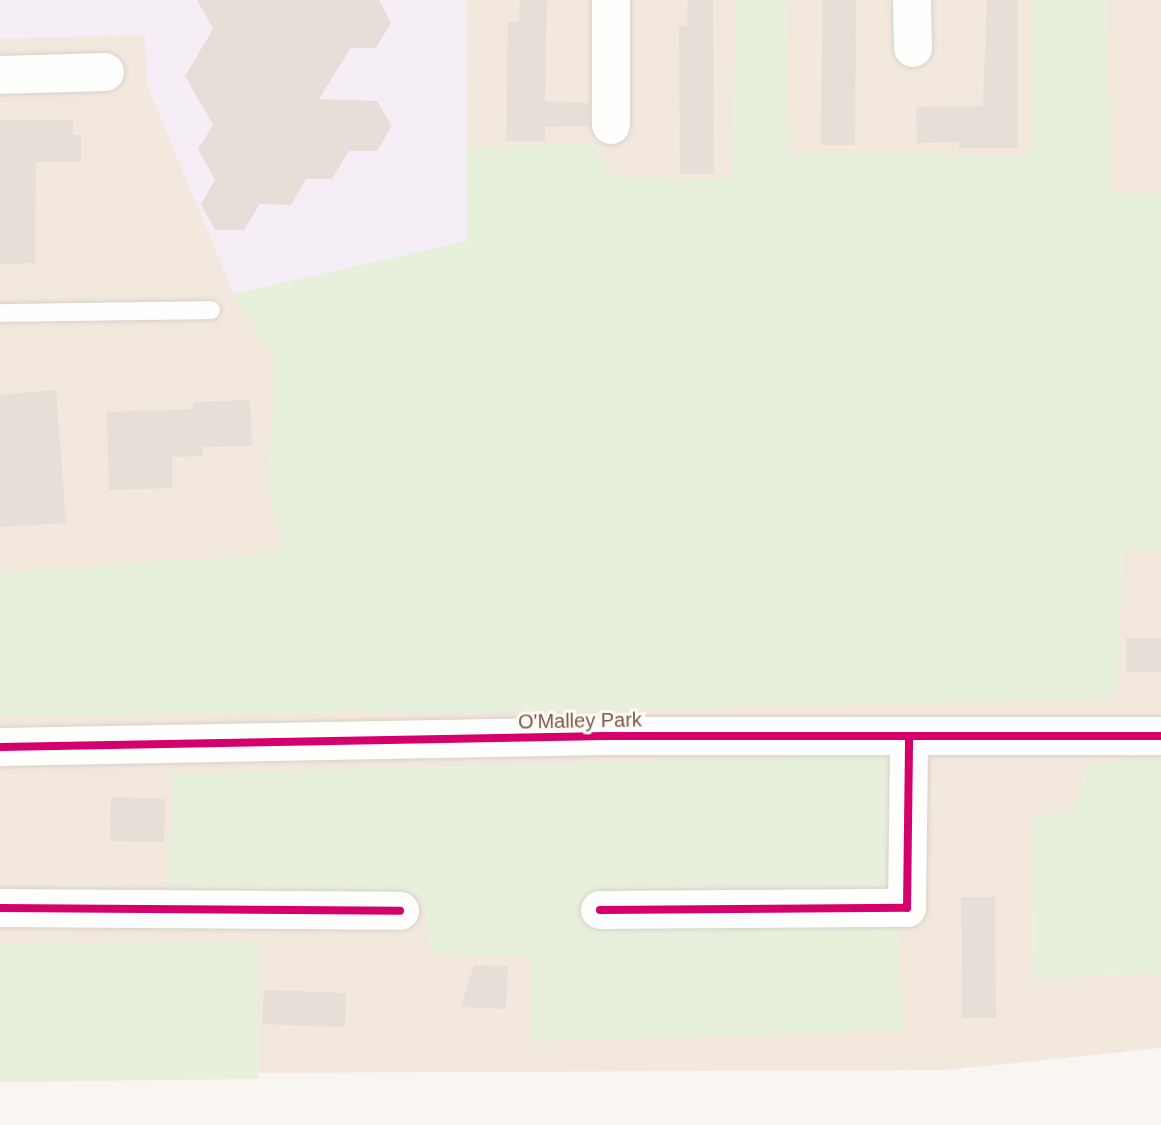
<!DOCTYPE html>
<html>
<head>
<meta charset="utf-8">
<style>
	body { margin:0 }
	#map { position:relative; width:1161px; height:1125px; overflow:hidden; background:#f9f5f0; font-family:Arial,sans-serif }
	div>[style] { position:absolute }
	.residential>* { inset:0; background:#f2e8de }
	.education>* { inset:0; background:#f6eef6 }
	.green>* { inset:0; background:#e7f0db }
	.building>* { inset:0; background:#e6ded7 }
	.roads { filter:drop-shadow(0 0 2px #d7d1cb) drop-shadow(0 0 2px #d7d1cb) }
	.service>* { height:18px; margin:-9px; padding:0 9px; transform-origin:9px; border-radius:9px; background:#fefefd }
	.minor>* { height:38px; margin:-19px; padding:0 19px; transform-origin:19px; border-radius:19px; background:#fefefd }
	.cycleway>* { height:8px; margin:-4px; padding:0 4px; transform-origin:4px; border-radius:4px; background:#d6006c }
	span { translate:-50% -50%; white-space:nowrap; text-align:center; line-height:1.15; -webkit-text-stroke:6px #fffaf3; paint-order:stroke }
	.street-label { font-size:20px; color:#7a5c4d }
</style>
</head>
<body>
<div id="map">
	<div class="residential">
		<i style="clip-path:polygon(0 0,1161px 0,1161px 757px,1089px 763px,1072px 813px,1031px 815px,1033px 978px,1161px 974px,1161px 1048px,946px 1070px,0 1074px)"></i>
	</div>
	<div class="education">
		<i style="clip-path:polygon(0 0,466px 0,467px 241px,234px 294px,147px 85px,145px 35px,0 39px)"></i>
	</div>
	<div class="green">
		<i style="clip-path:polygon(736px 0,786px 0,789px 153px,1031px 155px,1033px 0,1106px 0,1111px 194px,1161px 193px,1161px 550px,1123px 550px,1116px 698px,580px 710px,0 716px,0 573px,284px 553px,268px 487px,275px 360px,234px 294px,467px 241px,467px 148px,595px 143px,613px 178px,732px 179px)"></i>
		<i style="clip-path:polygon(889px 754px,903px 1031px,532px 1041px,531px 956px,432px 954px,422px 896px,169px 895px,172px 774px)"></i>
		<i style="clip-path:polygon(1161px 757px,1161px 974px,1033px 978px,1031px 815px,1072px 813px,1089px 763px)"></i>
		<i style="clip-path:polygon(257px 941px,259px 1079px,0 1082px,0 944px)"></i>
	</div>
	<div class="building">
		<i style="clip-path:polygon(197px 0,379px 0,391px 23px,376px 48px,351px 48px,319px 99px,377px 101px,392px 126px,377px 151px,349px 151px,332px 179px,306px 179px,291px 205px,260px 204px,244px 230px,215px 230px,201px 204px,215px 180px,198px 149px,213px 125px,185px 76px,213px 29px)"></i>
		<i style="clip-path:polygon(520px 0,547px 0,545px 101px,589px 103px,589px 126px,545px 127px,545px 141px,506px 141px,508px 22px,519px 22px)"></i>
		<i style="clip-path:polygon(688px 0,713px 0,714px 174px,680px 174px,679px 26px,687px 26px)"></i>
		<i style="clip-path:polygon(822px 0,856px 0,855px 145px,821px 145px)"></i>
		<i style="clip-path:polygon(987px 0,1018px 0,1018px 148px,959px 148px,959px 142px,917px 143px,916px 107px,983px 106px)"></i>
		<i style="clip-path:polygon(0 120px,73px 120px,73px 135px,81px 135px,81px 162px,36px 162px,35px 263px,0 264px)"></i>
		<i style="clip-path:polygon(56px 390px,66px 523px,0 527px,0 395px)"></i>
		<i style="clip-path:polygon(250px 400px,252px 446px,202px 447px,203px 456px,172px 457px,172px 488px,109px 490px,107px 412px,192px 409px,194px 402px)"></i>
		<i style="clip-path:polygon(1126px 638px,1161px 638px,1161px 672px,1126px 672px)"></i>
		<i style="clip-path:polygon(111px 797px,165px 799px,164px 842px,110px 841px)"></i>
		<i style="clip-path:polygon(961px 897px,995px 897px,996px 1018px,962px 1018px)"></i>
		<i style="clip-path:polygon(474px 965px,508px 966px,506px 1009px,461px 1007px)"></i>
		<i style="clip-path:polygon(264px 990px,346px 993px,345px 1027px,262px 1024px)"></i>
	</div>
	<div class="roads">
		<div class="service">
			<i style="left:0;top:313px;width:211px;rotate:-0.8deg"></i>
		</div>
		<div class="minor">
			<i style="left:912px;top:0;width:48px;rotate:88.8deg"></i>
			<i style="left:0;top:75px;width:105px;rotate:-1.6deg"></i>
			<i style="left:611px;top:125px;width:125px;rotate:-90deg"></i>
			<i style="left:0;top:747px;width:606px;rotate:-1.04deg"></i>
			<i style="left:606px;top:736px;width:555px"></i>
			<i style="left:0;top:908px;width:400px;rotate:0.4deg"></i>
			<i style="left:600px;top:910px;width:307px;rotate:-0.4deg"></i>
			<i style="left:907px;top:908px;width:171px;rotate:-89.3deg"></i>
		</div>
	</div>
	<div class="cycleway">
		<i style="left:0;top:747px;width:606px;rotate:-1.04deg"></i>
		<i style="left:606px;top:736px;width:555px"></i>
		<i style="left:0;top:908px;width:400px;rotate:0.4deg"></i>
		<i style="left:600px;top:910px;width:307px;rotate:-0.4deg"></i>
		<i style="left:907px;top:908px;width:171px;rotate:-89.3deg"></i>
	</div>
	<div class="street-label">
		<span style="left:580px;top:721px;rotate:-1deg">O'Malley Park</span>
	</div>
</div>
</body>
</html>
